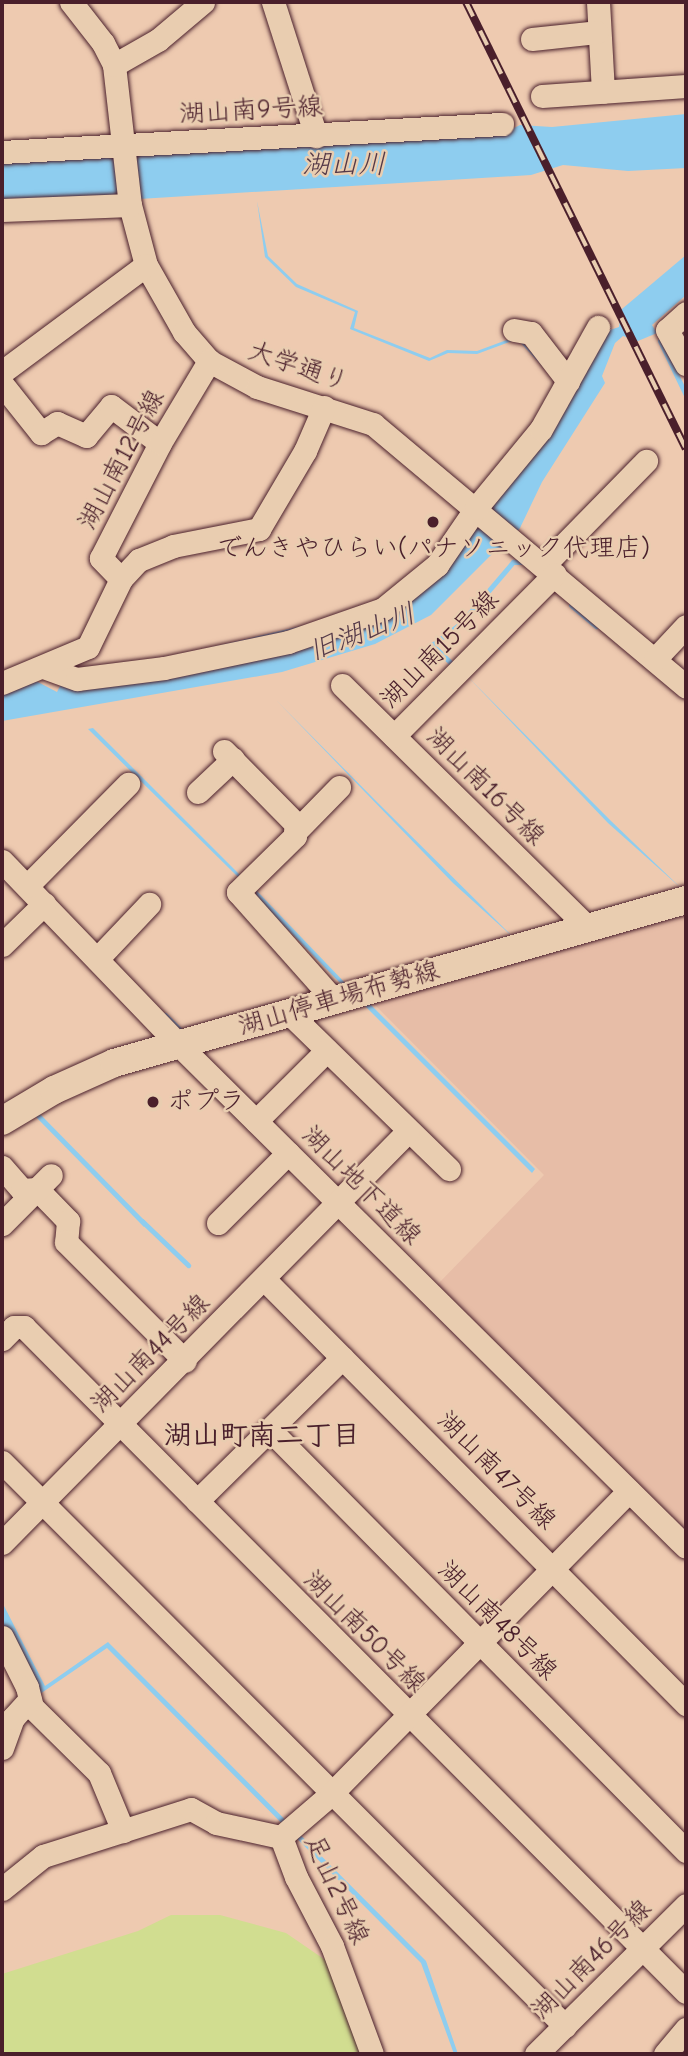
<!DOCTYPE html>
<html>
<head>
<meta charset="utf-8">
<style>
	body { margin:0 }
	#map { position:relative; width:688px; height:2056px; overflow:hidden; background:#eecab0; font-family:"Comic Neue","Klee One",sans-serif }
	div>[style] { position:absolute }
	.built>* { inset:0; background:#e7bda7 }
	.green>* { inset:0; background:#d1dd90 }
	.water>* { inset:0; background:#8ecdef }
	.stream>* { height:5px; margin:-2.5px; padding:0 2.5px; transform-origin:2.5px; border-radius:2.5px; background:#8ecdef }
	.roads { filter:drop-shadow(0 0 2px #4a1f2b) drop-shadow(0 0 2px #4a1f2b) }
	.minor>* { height:23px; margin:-11.5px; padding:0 11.5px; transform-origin:11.5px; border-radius:11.5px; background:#e9cdb0 }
	.major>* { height:28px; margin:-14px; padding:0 14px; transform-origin:14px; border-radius:14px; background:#e9cdb0 }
	.rail>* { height:8px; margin-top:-4px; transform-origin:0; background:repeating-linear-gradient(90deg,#e9cdb0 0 16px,#4a1f2b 0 32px); box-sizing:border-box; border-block:2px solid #4a1f2b }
	.dots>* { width:19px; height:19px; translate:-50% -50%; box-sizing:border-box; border:4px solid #e9cdb0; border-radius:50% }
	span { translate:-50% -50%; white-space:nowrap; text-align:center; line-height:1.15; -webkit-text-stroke:5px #e9cdb0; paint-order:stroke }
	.street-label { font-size:26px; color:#4a1f2b }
	.poi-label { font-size:26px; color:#4a1f2b }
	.left { translate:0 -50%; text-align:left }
	.water-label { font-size:28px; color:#543948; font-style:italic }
	.neighbourhood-label { font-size:28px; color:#4a1f2b; font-weight:700 }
	.frame { position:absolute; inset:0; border:4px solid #4a1f2b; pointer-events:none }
</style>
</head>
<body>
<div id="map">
	<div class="built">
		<i style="clip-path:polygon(686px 913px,686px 1534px,436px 1286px,544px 1175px,374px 1004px)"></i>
	</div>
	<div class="green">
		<i style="clip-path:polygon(171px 1915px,220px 1915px,286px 1933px,334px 1966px,365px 2054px,2px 2054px,2px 1974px,138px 1931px)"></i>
	</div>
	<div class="water">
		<i style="clip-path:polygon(686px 114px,686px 168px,628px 171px,563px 165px,531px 175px,107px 201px,2px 203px,2px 156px,512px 129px,520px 125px,552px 127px)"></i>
		<i style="clip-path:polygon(257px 201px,268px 256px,297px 284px,358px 311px,354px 328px,430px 358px,447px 350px,477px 351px,517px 336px,559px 384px,517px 339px,477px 354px,448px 353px,429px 361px,350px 329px,355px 312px,296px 287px,265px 257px)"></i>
		<i style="clip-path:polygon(686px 255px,685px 296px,652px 325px,657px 333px,638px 341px,623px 336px,615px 343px,602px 376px,605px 383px,542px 482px,520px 528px,506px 547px,495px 551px,431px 615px,375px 644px,282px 672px,2px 721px,2px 690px,9px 688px,36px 681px,57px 692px,62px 682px,400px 603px,607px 331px,619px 327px,622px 309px)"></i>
		<i style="clip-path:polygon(467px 676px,611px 821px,682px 889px,608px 823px)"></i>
		<i style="clip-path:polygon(276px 700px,378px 803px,514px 938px,453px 883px)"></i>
		<i style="clip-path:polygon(93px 728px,242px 877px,240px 879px,88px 729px)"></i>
		<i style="clip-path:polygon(256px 890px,347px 985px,343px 986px,256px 897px)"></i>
		<i style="clip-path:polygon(369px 1003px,535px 1169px,532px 1173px,363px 1004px)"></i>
		<i style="clip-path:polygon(40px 1114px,147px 1223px,144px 1227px,35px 1116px)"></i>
		<i style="clip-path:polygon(2px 1602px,45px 1686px,108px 1642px,426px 1961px,458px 2054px,454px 2054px,421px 1963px,107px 1648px,37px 1696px,2px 1625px)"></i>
	</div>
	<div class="stream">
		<i style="left:660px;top:341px;width:60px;rotate:64.3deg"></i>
		<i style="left:571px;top:605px;width:33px;rotate:40deg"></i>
		<i style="left:452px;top:664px;width:28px;rotate:-136deg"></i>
		<i style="left:432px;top:645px;width:35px;rotate:-37deg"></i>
		<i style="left:460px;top:624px;width:82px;rotate:-49.5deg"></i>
		<i style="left:513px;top:562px;width:9px"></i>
		<i style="left:165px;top:1015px;width:21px;rotate:45deg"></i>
		<i style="left:142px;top:1221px;width:64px;rotate:43.7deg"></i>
	</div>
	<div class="roads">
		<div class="minor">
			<i style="left:71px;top:2px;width:52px;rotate:52deg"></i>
			<i style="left:103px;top:43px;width:25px;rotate:63deg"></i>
			<i style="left:114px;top:65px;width:141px;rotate:83.5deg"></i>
			<i style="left:130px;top:205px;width:62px;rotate:75.1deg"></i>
			<i style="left:146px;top:265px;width:77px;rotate:60.4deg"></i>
			<i style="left:184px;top:332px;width:38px;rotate:49deg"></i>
			<i style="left:209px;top:361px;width:55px;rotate:28.4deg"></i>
			<i style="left:257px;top:387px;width:122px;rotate:17.7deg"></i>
			<i style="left:373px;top:424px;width:409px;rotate:40deg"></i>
			<i style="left:273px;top:2px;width:141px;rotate:72.2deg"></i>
			<i style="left:598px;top:2px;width:90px;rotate:86.8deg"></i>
			<i style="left:532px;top:39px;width:65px;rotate:-6.1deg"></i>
			<i style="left:114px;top:65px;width:51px;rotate:-29.6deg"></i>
			<i style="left:158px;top:40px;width:59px;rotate:-40.2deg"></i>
			<i style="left:542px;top:96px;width:144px;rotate:-4deg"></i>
			<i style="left:2px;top:152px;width:501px;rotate:-3.21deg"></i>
			<i style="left:2px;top:210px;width:128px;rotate:-2.2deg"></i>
			<i style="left:686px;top:313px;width:25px;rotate:138deg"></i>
			<i style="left:667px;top:330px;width:39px;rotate:61deg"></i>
			<i style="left:514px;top:330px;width:17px;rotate:10deg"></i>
			<i style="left:531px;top:333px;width:61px;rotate:52.4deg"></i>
			<i style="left:2px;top:372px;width:179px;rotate:-36.6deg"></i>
			<i style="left:2px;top:384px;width:63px;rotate:51.5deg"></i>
			<i style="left:41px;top:433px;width:19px;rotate:-32deg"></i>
			<i style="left:57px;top:423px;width:32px;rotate:24deg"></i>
			<i style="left:86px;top:436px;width:39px;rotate:-50deg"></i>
			<i style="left:111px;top:406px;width:61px;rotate:37.1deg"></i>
			<i style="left:544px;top:565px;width:146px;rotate:-45.6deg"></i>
			<i style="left:121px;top:579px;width:26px;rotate:-47deg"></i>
			<i style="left:139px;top:560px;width:37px;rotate:-22deg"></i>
			<i style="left:173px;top:546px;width:88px;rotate:-11.2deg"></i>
			<i style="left:259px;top:529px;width:91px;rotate:-59.5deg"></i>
			<i style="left:305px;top:451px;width:48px;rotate:-66.6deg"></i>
			<i style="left:655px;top:659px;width:45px;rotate:-46.8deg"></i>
			<i style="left:46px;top:668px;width:33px;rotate:20deg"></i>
			<i style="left:77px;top:679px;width:88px;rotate:-7.2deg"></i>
			<i style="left:164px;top:668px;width:127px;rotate:-11.8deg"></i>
			<i style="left:288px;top:642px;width:101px;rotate:-19.2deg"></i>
			<i style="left:383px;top:609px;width:70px;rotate:-39.2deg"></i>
			<i style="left:437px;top:565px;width:69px;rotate:-55.6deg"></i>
			<i style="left:476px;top:508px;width:102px;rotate:-50.6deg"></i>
			<i style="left:541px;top:429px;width:117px;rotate:-60.8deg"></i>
			<i style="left:2px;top:683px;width:93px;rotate:-22.7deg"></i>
			<i style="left:88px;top:647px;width:76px;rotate:-64.1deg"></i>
			<i style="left:121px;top:579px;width:29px;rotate:-134deg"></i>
			<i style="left:101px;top:558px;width:129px;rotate:-62.8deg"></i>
			<i style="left:160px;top:443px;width:96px;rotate:-59.1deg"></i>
			<i style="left:342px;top:685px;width:346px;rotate:44.6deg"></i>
			<i style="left:394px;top:736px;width:228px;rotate:-45.2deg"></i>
			<i style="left:224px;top:751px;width:103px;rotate:45.4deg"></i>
			<i style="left:296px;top:824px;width:12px;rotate:95deg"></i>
			<i style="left:295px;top:836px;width:80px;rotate:135.5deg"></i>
			<i style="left:238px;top:892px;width:143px;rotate:48.4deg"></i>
			<i style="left:198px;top:792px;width:48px;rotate:-43.3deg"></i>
			<i style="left:295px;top:832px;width:63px;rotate:-45.6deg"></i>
			<i style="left:2px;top:861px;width:255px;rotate:46.1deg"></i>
			<i style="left:179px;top:1045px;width:713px;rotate:44.72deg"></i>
			<i style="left:27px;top:886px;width:144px;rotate:-45.3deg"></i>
			<i style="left:2px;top:945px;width:59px;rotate:-44.3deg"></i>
			<i style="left:97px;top:959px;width:76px;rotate:-46.6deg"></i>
			<i style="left:288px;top:1012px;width:225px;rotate:44.3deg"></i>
			<i style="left:256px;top:1121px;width:100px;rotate:-45deg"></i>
			<i style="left:2px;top:1167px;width:30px;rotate:49deg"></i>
			<i style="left:22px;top:1190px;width:15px;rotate:-4deg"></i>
			<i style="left:37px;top:1189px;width:45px;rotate:45.9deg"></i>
			<i style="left:68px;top:1221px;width:21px;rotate:95deg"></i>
			<i style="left:66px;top:1242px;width:168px;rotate:45deg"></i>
			<i style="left:218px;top:1223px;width:99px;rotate:-45deg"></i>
			<i style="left:2px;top:1224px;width:69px;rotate:-45deg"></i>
			<i style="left:265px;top:1280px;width:598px;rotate:45.2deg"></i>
			<i style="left:2px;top:1339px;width:17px;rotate:-45deg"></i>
			<i style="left:14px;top:1327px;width:10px"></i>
			<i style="left:24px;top:1327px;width:938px;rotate:45.13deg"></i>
			<i style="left:270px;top:1430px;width:592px;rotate:45.34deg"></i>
			<i style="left:2px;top:1462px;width:797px;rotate:45.05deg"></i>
			<i style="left:197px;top:1501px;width:204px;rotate:-44.6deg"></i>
			<i style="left:2px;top:1543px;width:578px;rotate:-45.42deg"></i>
			<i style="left:2px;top:1637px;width:56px;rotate:63.4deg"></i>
			<i style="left:27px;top:1687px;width:21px;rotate:76deg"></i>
			<i style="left:32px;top:1707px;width:94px;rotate:44.6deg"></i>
			<i style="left:99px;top:1773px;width:63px;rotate:67.5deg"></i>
			<i style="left:2px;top:1748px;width:32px;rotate:-70deg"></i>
			<i style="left:13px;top:1718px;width:25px;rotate:-48deg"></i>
			<i style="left:281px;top:1837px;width:66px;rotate:-40.7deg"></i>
			<i style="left:331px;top:1794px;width:425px;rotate:-45.5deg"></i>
			<i style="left:2px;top:1889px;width:53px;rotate:-38.8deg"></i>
			<i style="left:43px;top:1856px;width:155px;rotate:-17.6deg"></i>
			<i style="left:191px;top:1809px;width:29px;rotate:29deg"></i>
			<i style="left:216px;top:1823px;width:66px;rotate:12.2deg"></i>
			<i style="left:281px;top:1837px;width:43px;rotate:69.4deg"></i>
			<i style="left:296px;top:1877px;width:78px;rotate:62.4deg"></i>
			<i style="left:332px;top:1946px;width:115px;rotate:69.7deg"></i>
			<i style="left:536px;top:2054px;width:211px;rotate:-44.8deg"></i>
			<i style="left:665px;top:2054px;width:33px;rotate:-50deg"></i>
		</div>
		<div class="major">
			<i style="left:2px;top:1121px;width:61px;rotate:-30.8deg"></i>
			<i style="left:54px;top:1090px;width:66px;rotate:-24.2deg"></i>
			<i style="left:114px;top:1063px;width:595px;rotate:-15.91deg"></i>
		</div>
	</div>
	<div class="rail">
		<i style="left:466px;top:2px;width:498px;rotate:63.8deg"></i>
	</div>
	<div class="dots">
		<i style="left:433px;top:522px;background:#4a1f2b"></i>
		<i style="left:153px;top:1102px;background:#4a1f2b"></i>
	</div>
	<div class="street-label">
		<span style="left:251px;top:111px;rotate:-3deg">湖山南9号線</span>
		<span style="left:298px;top:367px;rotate:19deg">大学通り</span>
		<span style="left:122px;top:460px;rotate:-62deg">湖山南12号線</span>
		<span style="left:440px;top:650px;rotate:-45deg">湖山南15号線</span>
		<span style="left:485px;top:787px;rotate:45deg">湖山南16号線</span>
		<span style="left:339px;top:999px;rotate:-16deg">湖山停車場布勢線</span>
		<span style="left:361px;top:1186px;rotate:45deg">湖山地下道線</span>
		<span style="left:151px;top:1354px;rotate:-45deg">湖山南44号線</span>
		<span style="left:496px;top:1471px;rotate:45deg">湖山南47号線</span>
		<span style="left:497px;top:1621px;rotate:45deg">湖山南48号線</span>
		<span style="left:364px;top:1632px;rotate:45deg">湖山南50号線</span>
		<span style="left:336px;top:1890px;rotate:65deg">足山2号線</span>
		<span style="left:592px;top:1960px;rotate:-45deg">湖山南46号線</span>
	</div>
	<div class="poi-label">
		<span style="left:433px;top:549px">でんきやひらい(パナソニック代理店)</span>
		<span class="left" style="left:167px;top:1102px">ポプラ</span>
	</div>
	<div class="water-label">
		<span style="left:344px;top:164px">湖山川</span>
		<span style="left:362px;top:632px;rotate:-21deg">旧湖山川</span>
	</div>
	<div class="neighbourhood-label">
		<span style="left:262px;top:1435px">湖山町南二丁目</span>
	</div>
	<div class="frame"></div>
</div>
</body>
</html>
